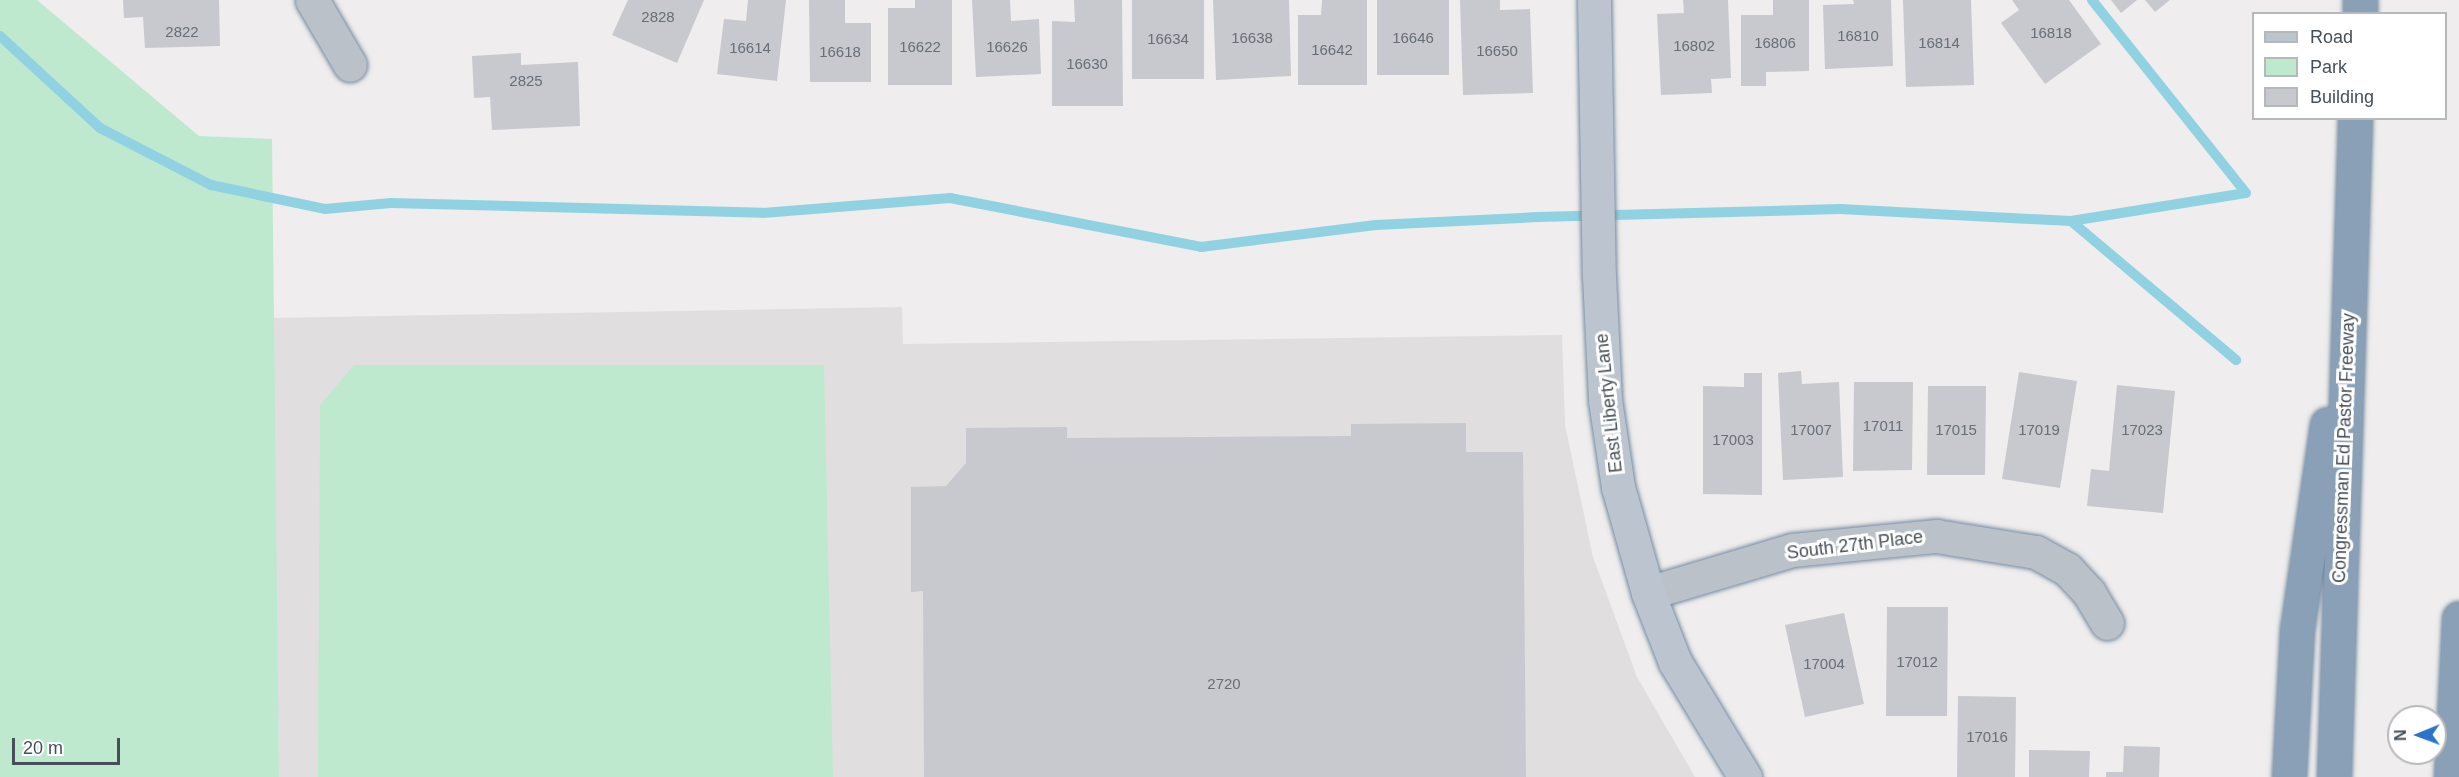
<!DOCTYPE html>
<html>
<head>
<meta charset="utf-8">
<style>
	body { margin:0 }
	#map { position:relative; width:2459px; height:777px; overflow:hidden; background:#efeded; font-family:Arial,sans-serif }
	div>[style] { position:absolute }
	.education>* { inset:0; background:#e0dede }
	.green>* { inset:0; background:#bfe9cf }
	.stream>* { height:10px; margin:-5px; padding:0 5px; transform-origin:5px; border-radius:5px; background:#91d2e2 }
	.building>* { inset:0; background:#c7c9cf }
	.roads { filter:drop-shadow(0 0 2px #758ba2) drop-shadow(0 0 2px #758ba2) }
	.street>* { height:33px; margin:-16.5px; padding:0 16.5px; transform-origin:16.5px; border-radius:16.5px; background:#bac1c8 }
	.secondary>* { height:33px; margin:-16.5px; padding:0 16.5px; transform-origin:16.5px; border-radius:16.5px; background:#bcc5cf }
	.highway>* { height:33px; margin:-16.5px; padding:0 16.5px; transform-origin:16.5px; border-radius:16.5px; background:#89a0b7 }
	span { translate:-50% -50%; white-space:nowrap; text-align:center; line-height:1.15; -webkit-text-stroke:6px #fff; paint-order:stroke }
	.number-label { font-size:15px; color:#676e76 }
	.number-label span { -webkit-text-stroke-width:0 }
	.street-label { font-size:18px; color:#475058 }
	.legend { position:absolute; left:2252px; top:12px; width:195px; height:108px; box-sizing:border-box; background:#fff; border:2px solid #b5b9bc; margin:0; padding:8px 10px; list-style:none; font-size:18px; color:#475058 }
	.legend li { display:flex; align-items:center; gap:12px; height:30px }
	.legend b { width:30px; border:2px solid #b5b9bc }
	.north { position:absolute; left:2387px; top:705px; width:60px; height:60px; box-sizing:border-box; background:#fff; border:2px solid #b5b9bc; border-radius:50%; rotate:269deg; font-size:16px; font-weight:700; line-height:24px; text-align:center; color:#475058 }
	.north::after { content:''; display:block; margin:auto; width:21px; height:27px; background:#2c73cb; clip-path:polygon(50% 0,100% 100%,50% 72%,0 100%) }
	.scale { position:absolute; left:12px; top:738px; width:108px; height:27px; box-sizing:border-box; border:3px solid #475058; border-top:0; padding-left:8px; font-size:18px; line-height:21px; white-space:nowrap; color:#475058; -webkit-text-stroke:4px #fff; paint-order:stroke }
</style>
</head>
<body>
<div id="map">
	<div class="education">
		<i style="clip-path:polygon(902px 307px,903px 344px,1562px 335px,1565px 425px,1593px 557px,1637px 677px,1695px 777px,279px 777px,272px 318px)"></i>
	</div>
	<div class="green">
		<i style="clip-path:polygon(0 0,37px 0,199px 136px,272px 139px,279px 777px,0 777px)"></i>
		<i style="clip-path:polygon(354px 365px,824px 365px,833px 777px,318px 777px,320px 405px)"></i>
	</div>
	<div class="stream">
		<i style="left:0;top:36px;width:136px;rotate:42.6deg"></i>
		<i style="left:100px;top:128px;width:125px;rotate:27.2deg"></i>
		<i style="left:211px;top:185px;width:116px;rotate:11.9deg"></i>
		<i style="left:325px;top:209px;width:66px;rotate:-5.2deg"></i>
		<i style="left:391px;top:203px;width:372px;rotate:1.5deg"></i>
		<i style="left:763px;top:213px;width:188px;rotate:-4.6deg"></i>
		<i style="left:950px;top:198px;width:256px;rotate:11deg"></i>
		<i style="left:1201px;top:247px;width:176px;rotate:-7.2deg"></i>
		<i style="left:1376px;top:225px;width:162px;rotate:-2.8deg"></i>
		<i style="left:1538px;top:217px;width:302px;rotate:-1.5deg"></i>
		<i style="left:1840px;top:209px;width:231px;rotate:3deg"></i>
		<i style="left:2071px;top:221px;width:177px;rotate:-9.1deg"></i>
		<i style="left:2246px;top:193px;width:247px;rotate:-128.6deg"></i>
		<i style="left:2071px;top:221px;width:216px;rotate:40.1deg"></i>
	</div>
	<div class="building">
		<i style="clip-path:polygon(123px 0,219px 0,220px 46px,145px 48px,143px 17px,124px 18px)"></i>
		<i style="clip-path:polygon(628px 0,704px 0,677px 63px,612px 35px)"></i>
		<i style="clip-path:polygon(748px 0,786px 0,777px 81px,717px 74px,724px 19px,746px 21px)"></i>
		<i style="clip-path:polygon(809px 0,845px 0,845px 23px,871px 23px,871px 82px,810px 82px)"></i>
		<i style="clip-path:polygon(915px 0,952px 0,952px 85px,888px 85px,888px 8px,915px 8px)"></i>
		<i style="clip-path:polygon(972px 0,1010px 0,1011px 21px,1039px 19px,1041px 74px,976px 77px)"></i>
		<i style="clip-path:polygon(1074px 0,1122px 0,1123px 106px,1052px 106px,1052px 21px,1075px 22px)"></i>
		<i style="clip-path:polygon(1132px 0,1204px 0,1204px 79px,1132px 79px)"></i>
		<i style="clip-path:polygon(1213px 0,1289px 0,1291px 76px,1216px 80px)"></i>
		<i style="clip-path:polygon(1322px 0,1367px 0,1367px 85px,1298px 85px,1298px 15px,1321px 15px)"></i>
		<i style="clip-path:polygon(1377px 0,1449px 0,1449px 75px,1377px 75px)"></i>
		<i style="clip-path:polygon(1460px 0,1500px 0,1500px 10px,1530px 9px,1533px 93px,1463px 95px)"></i>
		<i style="clip-path:polygon(1683px 0,1728px 0,1731px 78px,1711px 79px,1712px 93px,1661px 95px,1657px 14px,1684px 13px)"></i>
		<i style="clip-path:polygon(1773px 0,1809px 0,1809px 71px,1766px 72px,1766px 86px,1741px 86px,1741px 15px,1773px 15px)"></i>
		<i style="clip-path:polygon(1853px 0,1891px 0,1893px 66px,1825px 69px,1823px 5px,1854px 4px)"></i>
		<i style="clip-path:polygon(1903px 0,1971px 0,1974px 85px,1906px 87px)"></i>
		<i style="clip-path:polygon(2012px 0,2069px 0,2101px 44px,2045px 84px,2001px 23px,2019px 10px)"></i>
		<i style="clip-path:polygon(2111px 0,2137px 0,2121px 13px)"></i>
		<i style="clip-path:polygon(2145px 0,2170px 0,2155px 12px)"></i>
		<i style="clip-path:polygon(521px 53px,521px 65px,578px 62px,580px 126px,492px 130px,490px 97px,474px 98px,472px 56px)"></i>
		<i style="clip-path:polygon(1801px 371px,1802px 384px,1839px 382px,1843px 477px,1783px 480px,1778px 373px)"></i>
		<i style="clip-path:polygon(2019px 372px,2077px 381px,2060px 488px,2002px 479px)"></i>
		<i style="clip-path:polygon(1744px 373px,1762px 373px,1762px 495px,1703px 494px,1703px 386px,1744px 387px)"></i>
		<i style="clip-path:polygon(1854px 382px,1913px 382px,1912px 470px,1853px 471px)"></i>
		<i style="clip-path:polygon(2117px 385px,2175px 391px,2163px 513px,2087px 506px,2091px 469px,2109px 471px)"></i>
		<i style="clip-path:polygon(1928px 386px,1986px 386px,1985px 475px,1927px 475px)"></i>
		<i style="clip-path:polygon(1466px 423px,1466px 452px,1523px 452px,1526px 777px,924px 777px,923px 591px,911px 592px,911px 487px,946px 486px,966px 463px,966px 428px,1067px 427px,1067px 438px,1351px 436px,1351px 424px)"></i>
		<i style="clip-path:polygon(1887px 607px,1948px 607px,1947px 716px,1886px 716px)"></i>
		<i style="clip-path:polygon(1844px 613px,1864px 704px,1805px 717px,1785px 625px)"></i>
		<i style="clip-path:polygon(1958px 696px,2016px 697px,2015px 777px,1957px 777px)"></i>
		<i style="clip-path:polygon(2124px 746px,2160px 747px,2159px 777px,2106px 777px,2106px 772px,2123px 772px)"></i>
		<i style="clip-path:polygon(2029px 750px,2090px 751px,2089px 777px,2029px 777px)"></i>
	</div>
	<div class="roads">
		<div class="street">
			<i style="left:312px;top:0;width:75px;rotate:59.7deg"></i>
			<i style="left:1648px;top:593px;width:150px;rotate:-16.6deg"></i>
			<i style="left:1792px;top:550px;width:145px;rotate:-5.6deg"></i>
			<i style="left:1936px;top:536px;width:101px;rotate:9.1deg"></i>
			<i style="left:2036px;top:552px;width:35px;rotate:29deg"></i>
			<i style="left:2067px;top:569px;width:33px;rotate:47deg"></i>
			<i style="left:2089px;top:593px;width:35px;rotate:59deg"></i>
		</div>
		<div class="secondary">
			<i style="left:1594px;top:0;width:276px;rotate:89deg"></i>
			<i style="left:1599px;top:276px;width:124px;rotate:87.2deg"></i>
			<i style="left:1605px;top:400px;width:88px;rotate:81.5deg"></i>
			<i style="left:1618px;top:487px;width:110px;rotate:74.2deg"></i>
			<i style="left:1648px;top:593px;width:74px;rotate:68.6deg"></i>
			<i style="left:1675px;top:662px;width:135px;rotate:58.7deg"></i>
		</div>
		<div class="highway">
			<i style="left:2360px;top:14px;width:14px;rotate:-90deg"></i>
			<i style="left:2289px;top:777px;width:147px;rotate:-86.9deg"></i>
			<i style="left:2297px;top:630px;width:208px;rotate:-81.7deg"></i>
			<i style="left:2334px;top:777px;width:659px;rotate:-88.17deg"></i>
			<i style="left:2451px;top:777px;width:159px;rotate:-87.1deg"></i>
		</div>
	</div>
	<div class="number-label">
		<span style="left:658px;top:17px">2828</span>
		<span style="left:182px;top:32px">2822</span>
		<span style="left:2051px;top:33px">16818</span>
		<span style="left:1858px;top:36px">16810</span>
		<span style="left:1252px;top:38px">16638</span>
		<span style="left:1413px;top:38px">16646</span>
		<span style="left:1168px;top:39px">16634</span>
		<span style="left:1775px;top:43px">16806</span>
		<span style="left:1939px;top:43px">16814</span>
		<span style="left:1694px;top:46px">16802</span>
		<span style="left:920px;top:47px">16622</span>
		<span style="left:1007px;top:47px">16626</span>
		<span style="left:750px;top:48px">16614</span>
		<span style="left:1332px;top:50px">16642</span>
		<span style="left:1497px;top:51px">16650</span>
		<span style="left:840px;top:52px">16618</span>
		<span style="left:1087px;top:64px">16630</span>
		<span style="left:526px;top:81px">2825</span>
		<span style="left:1883px;top:426px">17011</span>
		<span style="left:1811px;top:430px">17007</span>
		<span style="left:1956px;top:430px">17015</span>
		<span style="left:2039px;top:430px">17019</span>
		<span style="left:2142px;top:430px">17023</span>
		<span style="left:1733px;top:440px">17003</span>
		<span style="left:1917px;top:662px">17012</span>
		<span style="left:1824px;top:664px">17004</span>
		<span style="left:1224px;top:684px">2720</span>
		<span style="left:1987px;top:737px">17016</span>
	</div>
	<div class="street-label">
		<span style="left:1609px;top:403px;rotate:-96deg">East Liberty Lane</span>
		<span style="left:2344px;top:448px;rotate:-88deg">Congressman Ed Pastor Freeway</span>
		<span style="left:1855px;top:545px;rotate:-7deg">South 27th Place</span>
	</div>
	<ul class="legend">
	<li><b style="height:8px;background:#bcc5cf"></b>Road</li>
	<li><b style="height:16px;background:#bfe9cf"></b>Park</li>
	<li><b style="height:16px;background:#c7c9cf"></b>Building</li>
	</ul>
	<div class="north">N</div>
	<div class="scale">20 m</div>
</div>
</body>
</html>
